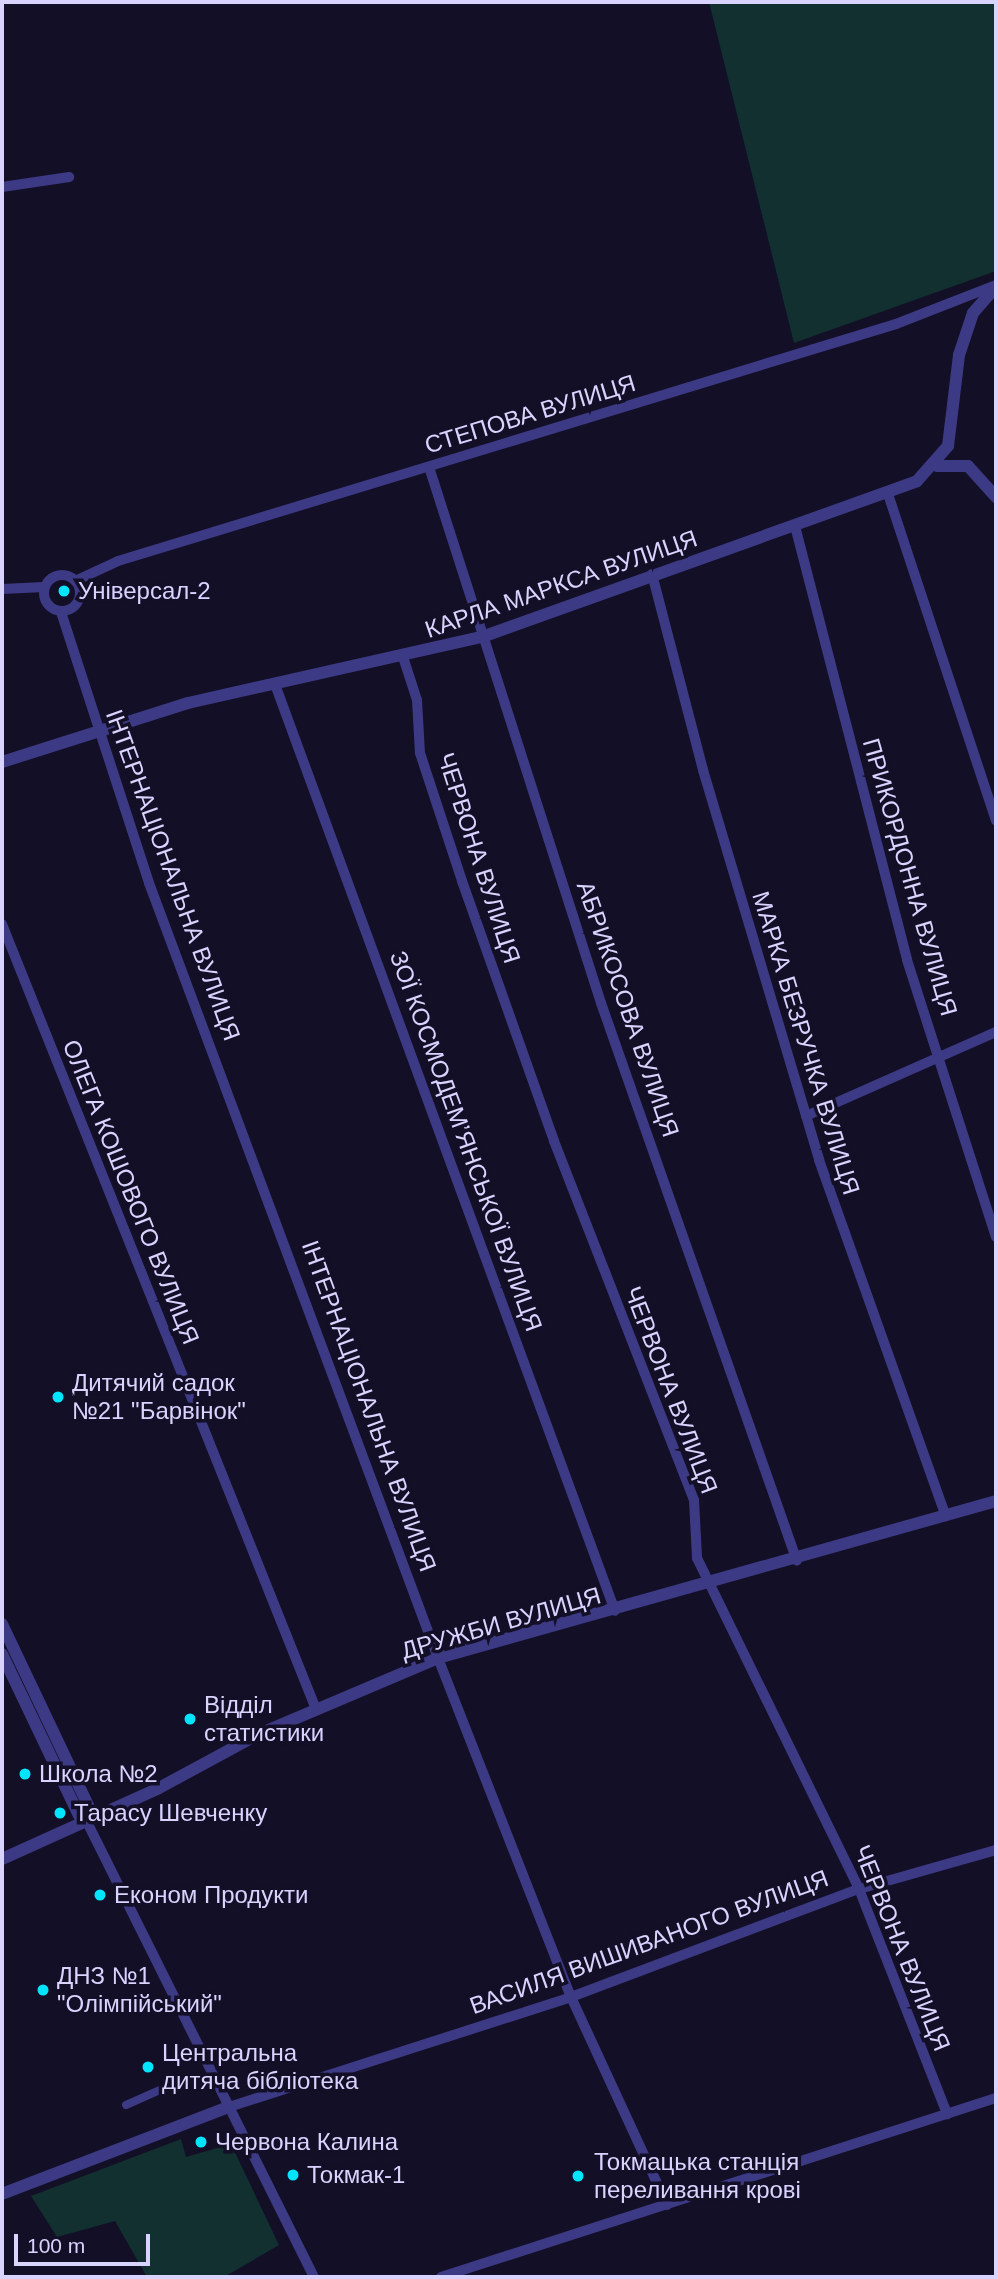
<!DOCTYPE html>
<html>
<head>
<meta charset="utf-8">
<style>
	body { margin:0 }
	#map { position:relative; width:998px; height:2279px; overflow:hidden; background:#130f26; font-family:Helvetica,sans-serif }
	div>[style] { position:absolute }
	.green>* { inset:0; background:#12302f }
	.pedestrian>* { height:8px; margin:-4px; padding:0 4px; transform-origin:4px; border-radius:4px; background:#3d3a85 }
	.minor>* { height:10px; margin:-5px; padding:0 5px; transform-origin:5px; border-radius:5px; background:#3d3a85 }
	.minor>.ring { margin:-5px; padding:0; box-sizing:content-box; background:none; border:10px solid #3d3a85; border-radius:50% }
	.tertiary>* { height:12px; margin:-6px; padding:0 6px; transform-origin:6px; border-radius:6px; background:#3d3a85 }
	.dots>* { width:19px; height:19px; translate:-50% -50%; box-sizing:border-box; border:4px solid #130f26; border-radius:50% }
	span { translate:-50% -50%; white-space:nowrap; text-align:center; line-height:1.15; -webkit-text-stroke:7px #130f26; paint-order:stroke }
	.street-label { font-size:24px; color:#d9d4ff }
	.poi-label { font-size:24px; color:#d9d4ff }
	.left { translate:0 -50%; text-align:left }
	.frame { position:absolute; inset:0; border:4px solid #d9d4ff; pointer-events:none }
	.scale { position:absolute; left:14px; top:2234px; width:136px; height:32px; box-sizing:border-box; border:4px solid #d9d4ff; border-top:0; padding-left:9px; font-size:21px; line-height:24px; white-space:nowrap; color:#d9d4ff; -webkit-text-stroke:5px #130f26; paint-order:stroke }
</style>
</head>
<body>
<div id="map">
	<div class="green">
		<i style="clip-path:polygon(709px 2px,996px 2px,996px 271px,794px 343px)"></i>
		<i style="clip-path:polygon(181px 2139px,186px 2157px,231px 2144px,279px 2245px,224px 2277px,147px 2277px,115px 2221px,57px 2237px,31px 2196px)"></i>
	</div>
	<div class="pedestrian">
		<i style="left:126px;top:2105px;width:57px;rotate:-23.9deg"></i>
	</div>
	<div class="minor">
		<i style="left:2px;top:187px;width:68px;rotate:-8.5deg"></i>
		<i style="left:429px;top:467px;width:563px;rotate:72.21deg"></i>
		<i style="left:601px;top:1003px;width:591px;rotate:70.65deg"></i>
		<i style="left:888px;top:494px;width:344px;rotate:71.7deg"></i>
		<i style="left:795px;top:526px;width:448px;rotate:75.5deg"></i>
		<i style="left:907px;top:960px;width:291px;rotate:72.2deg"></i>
		<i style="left:652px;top:574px;width:203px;rotate:75.4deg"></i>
		<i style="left:703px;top:770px;width:407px;rotate:73.4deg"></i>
		<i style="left:819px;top:1160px;width:378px;rotate:70.4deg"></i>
		<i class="ring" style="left:44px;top:575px;width:26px;height:26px"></i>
		<i style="left:75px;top:581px;width:47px;rotate:-24.9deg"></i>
		<i style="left:118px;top:561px;width:813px;rotate:-16.94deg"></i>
		<i style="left:896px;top:324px;width:107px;rotate:-21.3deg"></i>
		<i style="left:2px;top:589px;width:42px;rotate:-2.7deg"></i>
		<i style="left:61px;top:612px;width:285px;rotate:72deg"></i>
		<i style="left:149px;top:883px;width:827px;rotate:69.55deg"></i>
		<i style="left:438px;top:1658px;width:364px;rotate:68.6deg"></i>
		<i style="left:571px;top:1997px;width:229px;rotate:65.2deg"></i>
		<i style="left:404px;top:660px;width:42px;rotate:72deg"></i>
		<i style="left:417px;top:700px;width:53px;rotate:86.8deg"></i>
		<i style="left:420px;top:753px;width:135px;rotate:71.8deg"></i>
		<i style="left:462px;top:881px;width:276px;rotate:70.5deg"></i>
		<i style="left:554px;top:1141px;width:385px;rotate:68.7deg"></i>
		<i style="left:694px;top:1500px;width:58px;rotate:87deg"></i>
		<i style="left:697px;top:1558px;width:369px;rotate:63.9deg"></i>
		<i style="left:859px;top:1889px;width:242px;rotate:68.6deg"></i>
		<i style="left:276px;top:687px;width:984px;rotate:69.85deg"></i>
		<i style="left:2px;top:924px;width:845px;rotate:68.2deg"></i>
		<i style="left:806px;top:1116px;width:208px;rotate:-23.9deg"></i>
		<i style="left:86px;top:1820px;width:511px;rotate:63.49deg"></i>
		<i style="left:229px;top:2107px;width:359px;rotate:-17.8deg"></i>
		<i style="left:571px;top:1997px;width:308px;rotate:-20.6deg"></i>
		<i style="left:859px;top:1889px;width:142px;rotate:-15.9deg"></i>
		<i style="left:441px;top:2277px;width:583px;rotate:-17.88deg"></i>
	</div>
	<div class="tertiary">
		<i style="left:937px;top:466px;width:31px"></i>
		<i style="left:968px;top:466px;width:42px;rotate:47.9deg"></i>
		<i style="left:2px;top:762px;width:195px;rotate:-17.6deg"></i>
		<i style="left:188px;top:703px;width:301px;rotate:-12.7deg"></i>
		<i style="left:482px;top:637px;width:462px;rotate:-19.7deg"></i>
		<i style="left:917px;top:481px;width:47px;rotate:-48.5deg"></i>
		<i style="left:948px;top:446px;width:92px;rotate:-83.1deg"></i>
		<i style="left:959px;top:355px;width:44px;rotate:-71.6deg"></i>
		<i style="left:973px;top:313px;width:35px;rotate:-49deg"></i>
		<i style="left:2px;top:1624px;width:212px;rotate:64.6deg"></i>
		<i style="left:2px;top:1654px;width:186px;rotate:64.5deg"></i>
		<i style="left:2px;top:1859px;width:172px;rotate:-24.3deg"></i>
		<i style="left:159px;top:1788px;width:114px;rotate:-28.4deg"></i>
		<i style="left:259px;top:1734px;width:194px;rotate:-23deg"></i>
		<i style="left:438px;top:1658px;width:580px;rotate:-15.71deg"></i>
		<i style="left:2px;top:2194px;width:243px;rotate:-21deg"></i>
	</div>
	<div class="dots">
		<i style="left:64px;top:591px;background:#00e5ff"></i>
		<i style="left:58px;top:1397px;background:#00e5ff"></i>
		<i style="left:190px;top:1719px;background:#00e5ff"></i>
		<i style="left:25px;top:1774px;background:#00e5ff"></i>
		<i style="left:60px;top:1813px;background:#00e5ff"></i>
		<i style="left:100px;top:1895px;background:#00e5ff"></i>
		<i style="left:43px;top:1990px;background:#00e5ff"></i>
		<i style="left:148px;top:2067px;background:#00e5ff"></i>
		<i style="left:201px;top:2142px;background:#00e5ff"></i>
		<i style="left:293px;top:2175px;background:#00e5ff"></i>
		<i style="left:578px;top:2176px;background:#00e5ff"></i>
	</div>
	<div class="street-label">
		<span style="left:530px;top:414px;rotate:-17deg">СТЕПОВА ВУЛИЦЯ</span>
		<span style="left:561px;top:584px;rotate:-19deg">КАРЛА МАРКСА ВУЛИЦЯ</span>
		<span style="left:479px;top:858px;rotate:72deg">ЧЕРВОНА ВУЛИЦЯ</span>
		<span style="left:173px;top:875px;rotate:70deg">ІНТЕРНАЦІОНАЛЬНА ВУЛИЦЯ</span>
		<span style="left:910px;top:877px;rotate:74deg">ПРИКОРДОННА ВУЛИЦЯ</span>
		<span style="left:628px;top:1009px;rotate:71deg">АБРИКОСОВА ВУЛИЦЯ</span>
		<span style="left:806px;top:1043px;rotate:73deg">МАРКА БЕЗРУЧКА ВУЛИЦЯ</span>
		<span style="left:466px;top:1141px;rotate:70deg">ЗОЇ КОСМОДЕМ’ЯНСЬКОЇ ВУЛИЦЯ</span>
		<span style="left:131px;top:1192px;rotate:68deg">ОЛЕГА КОШОВОГО ВУЛИЦЯ</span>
		<span style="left:671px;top:1390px;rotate:69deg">ЧЕРВОНА ВУЛИЦЯ</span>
		<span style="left:369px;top:1406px;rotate:70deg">ІНТЕРНАЦІОНАЛЬНА ВУЛИЦЯ</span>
		<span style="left:501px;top:1623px;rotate:-16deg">ДРУЖБИ ВУЛИЦЯ</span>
		<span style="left:649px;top:1942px;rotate:-20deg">ВАСИЛЯ ВИШИВАНОГО ВУЛИЦЯ</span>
		<span style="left:902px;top:1948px;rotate:68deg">ЧЕРВОНА ВУЛИЦЯ</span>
	</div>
	<div class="poi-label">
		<span class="left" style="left:78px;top:591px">Універсал-2</span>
		<span class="left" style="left:72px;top:1397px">Дитячий садок<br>№21 "Барвінок"</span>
		<span class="left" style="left:204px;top:1719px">Відділ<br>статистики</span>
		<span class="left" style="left:39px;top:1774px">Школа №2</span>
		<span class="left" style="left:74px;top:1813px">Тарасу Шевченку</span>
		<span class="left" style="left:114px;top:1895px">Економ Продукти</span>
		<span class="left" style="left:57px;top:1990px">ДНЗ №1<br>"Олімпійський"</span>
		<span class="left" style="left:162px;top:2067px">Центральна<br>дитяча бібліотека</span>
		<span class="left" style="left:215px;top:2142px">Червона Калина</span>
		<span class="left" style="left:594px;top:2176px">Токмацька станція<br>переливання крові</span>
		<span class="left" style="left:307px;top:2175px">Токмак-1</span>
	</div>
	<div class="frame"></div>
	<div class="scale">100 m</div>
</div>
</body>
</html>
